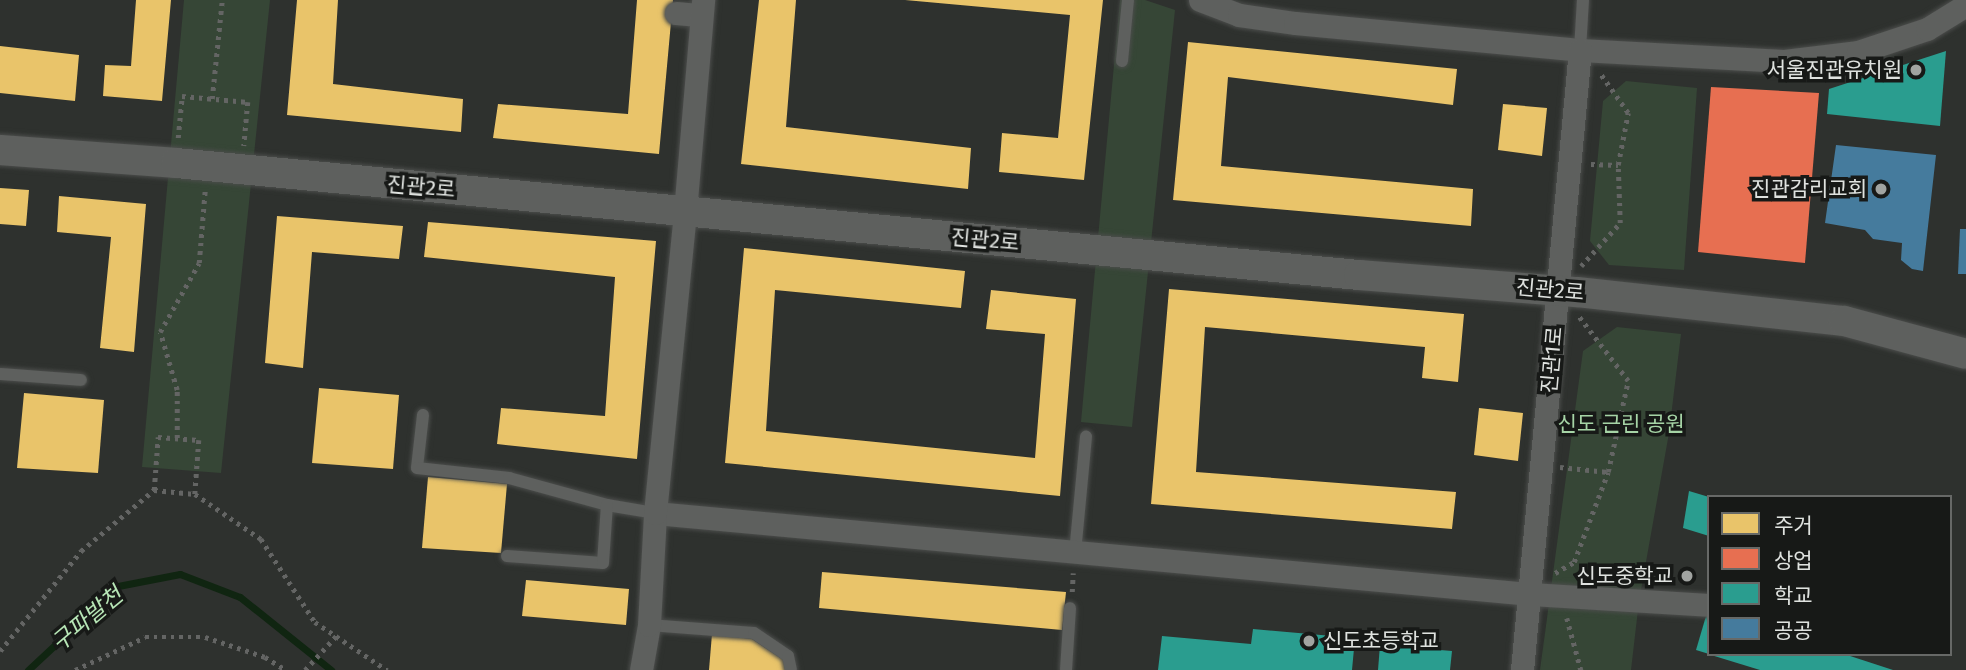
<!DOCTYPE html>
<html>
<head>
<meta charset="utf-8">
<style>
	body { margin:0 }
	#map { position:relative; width:1966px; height:670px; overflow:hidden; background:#2e312e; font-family:"Fira Sans","Noto Sans KR",sans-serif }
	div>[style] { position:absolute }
	.green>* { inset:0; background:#364636 }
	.homes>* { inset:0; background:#e9c46a }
	.shops>* { inset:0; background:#e76f51 }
	.schools>* { inset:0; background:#2a9d8f }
	.public>* { inset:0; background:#457b9d }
	.stream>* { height:7px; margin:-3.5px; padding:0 3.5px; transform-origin:3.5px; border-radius:3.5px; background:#102511 }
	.path>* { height:4.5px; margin-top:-2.25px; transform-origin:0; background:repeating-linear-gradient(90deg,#646564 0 3.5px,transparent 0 8.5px) }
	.roads { filter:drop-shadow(0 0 2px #4b4d4b) drop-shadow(0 0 2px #4b4d4b) }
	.service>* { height:12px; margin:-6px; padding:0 6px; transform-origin:6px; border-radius:6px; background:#5e605e }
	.minor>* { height:23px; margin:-11.5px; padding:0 11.5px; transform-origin:11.5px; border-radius:11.5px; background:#5e605e }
	.tertiary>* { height:30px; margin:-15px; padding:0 15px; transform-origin:15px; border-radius:15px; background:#5e605e }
	.dots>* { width:19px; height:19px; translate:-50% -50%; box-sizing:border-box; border:4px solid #171917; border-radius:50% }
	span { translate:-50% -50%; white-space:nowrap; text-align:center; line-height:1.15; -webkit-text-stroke:7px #171917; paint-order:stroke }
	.poi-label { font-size:21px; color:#dfe2df }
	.right { translate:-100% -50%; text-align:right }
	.left { translate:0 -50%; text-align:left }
	.street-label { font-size:21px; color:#dfe2df }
	.park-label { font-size:21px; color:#a6d4a6 }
	.water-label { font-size:23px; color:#b8e7b7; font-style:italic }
	.legend { position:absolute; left:1707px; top:495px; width:245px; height:161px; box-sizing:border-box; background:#171917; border:2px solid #676967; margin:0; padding:9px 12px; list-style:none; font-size:21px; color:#dfe2df }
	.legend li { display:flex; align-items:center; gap:14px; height:35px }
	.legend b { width:35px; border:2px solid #676967 }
</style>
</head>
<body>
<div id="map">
	<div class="green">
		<i style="clip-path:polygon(184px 0,270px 0,221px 473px,142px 467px)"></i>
		<i style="clip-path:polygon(1120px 0,1145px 0,1175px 10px,1132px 427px,1081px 422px)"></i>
		<i style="clip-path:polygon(1626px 81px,1697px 88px,1684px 270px,1609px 265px,1590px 241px,1603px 101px)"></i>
		<i style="clip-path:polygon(1617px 327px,1681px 334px,1669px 433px,1639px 601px,1631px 670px,1540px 670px,1583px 351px)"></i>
	</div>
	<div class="homes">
		<i style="clip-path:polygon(136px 0,171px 0,162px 101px,103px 96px,105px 65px,131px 66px)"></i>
		<i style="clip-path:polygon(297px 0,338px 0,333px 84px,463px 99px,461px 132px,287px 115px)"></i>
		<i style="clip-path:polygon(637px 0,673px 0,659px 154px,493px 138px,498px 104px,628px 114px)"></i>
		<i style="clip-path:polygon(759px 0,796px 0,786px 127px,971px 148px,968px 189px,741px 164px)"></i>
		<i style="clip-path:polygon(905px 0,1103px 0,1084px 180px,999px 172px,1002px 133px,1058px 138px,1070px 15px)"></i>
		<i style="clip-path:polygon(1188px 42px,1457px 69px,1453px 105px,1228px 77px,1221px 166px,1473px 189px,1471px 226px,1173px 200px)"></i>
		<i style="clip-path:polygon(0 46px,79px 55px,75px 101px,0 93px)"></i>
		<i style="clip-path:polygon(1503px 104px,1547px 108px,1542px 156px,1498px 150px)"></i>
		<i style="clip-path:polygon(0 188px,29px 190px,26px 226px,0 224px)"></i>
		<i style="clip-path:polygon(59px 196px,146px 204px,134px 352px,100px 348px,111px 237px,57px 232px)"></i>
		<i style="clip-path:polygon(277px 216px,403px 226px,399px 259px,312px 252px,303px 368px,265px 363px)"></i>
		<i style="clip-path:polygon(428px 222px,656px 241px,637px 459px,497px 444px,501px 408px,605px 416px,615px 277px,424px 257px)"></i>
		<i style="clip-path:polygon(744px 248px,965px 271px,961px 308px,775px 290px,766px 431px,1035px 458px,1045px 334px,986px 329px,991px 290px,1076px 299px,1060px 496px,725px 463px)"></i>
		<i style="clip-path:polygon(1169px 289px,1464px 314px,1458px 382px,1422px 378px,1425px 347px,1205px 327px,1196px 472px,1456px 492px,1452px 529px,1151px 504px)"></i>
		<i style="clip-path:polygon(319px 388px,399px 395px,393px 469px,312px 463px)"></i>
		<i style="clip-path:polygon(24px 393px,104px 400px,98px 473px,17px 468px)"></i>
		<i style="clip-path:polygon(1479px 408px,1523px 413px,1518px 461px,1474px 455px)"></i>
		<i style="clip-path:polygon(428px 477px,507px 484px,501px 553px,422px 548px)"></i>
		<i style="clip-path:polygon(822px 572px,1066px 592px,1062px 630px,819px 608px)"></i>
		<i style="clip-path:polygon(526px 580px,629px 589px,626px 625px,522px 616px)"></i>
		<i style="clip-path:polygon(712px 634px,752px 639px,785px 661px,785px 670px,709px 670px)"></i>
	</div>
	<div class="shops">
		<i style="clip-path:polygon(1711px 87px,1819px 93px,1805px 263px,1698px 252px)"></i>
	</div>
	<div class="schools">
		<i style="clip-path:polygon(1946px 51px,1940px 126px,1827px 114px,1829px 89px)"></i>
		<i style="clip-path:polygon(1689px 491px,1709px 497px,1709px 536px,1683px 528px)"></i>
		<i style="clip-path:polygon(1706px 616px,1709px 616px,1709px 654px,1696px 650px)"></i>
		<i style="clip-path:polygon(1253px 629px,1355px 638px,1352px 670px,1158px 670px,1162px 636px,1251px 644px)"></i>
		<i style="clip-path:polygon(1380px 645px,1452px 651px,1450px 670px,1378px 670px)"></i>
		<i style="clip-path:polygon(1844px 654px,1893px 670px,1760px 670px,1711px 655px)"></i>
	</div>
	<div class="public">
		<i style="clip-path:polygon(1836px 145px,1936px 155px,1923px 271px,1912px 269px,1901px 260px,1902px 243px,1873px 239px,1865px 230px,1825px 223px)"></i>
		<i style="clip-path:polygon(1960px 229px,1966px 229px,1966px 274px,1958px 274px)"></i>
	</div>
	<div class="stream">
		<i style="left:28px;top:670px;width:123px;rotate:-43deg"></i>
		<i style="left:118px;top:586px;width:63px;rotate:-11deg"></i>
		<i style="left:180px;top:574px;width:64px;rotate:21deg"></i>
		<i style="left:240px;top:597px;width:117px;rotate:38.7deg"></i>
	</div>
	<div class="path">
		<i style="left:212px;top:99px;width:100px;rotate:-84.2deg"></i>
		<i style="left:178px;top:138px;width:42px;rotate:-84.6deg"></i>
		<i style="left:182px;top:96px;width:66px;rotate:5.2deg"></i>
		<i style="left:248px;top:102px;width:44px;rotate:95.2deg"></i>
		<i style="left:1591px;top:164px;width:27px;rotate:2deg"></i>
		<i style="left:1581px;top:266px;width:58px;rotate:-47.8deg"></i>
		<i style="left:1620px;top:223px;width:58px;rotate:-92deg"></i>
		<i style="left:1618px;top:165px;width:53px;rotate:-79.1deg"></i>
		<i style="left:1628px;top:113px;width:47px;rotate:-125.4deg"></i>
		<i style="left:177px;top:438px;width:48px;rotate:-90deg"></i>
		<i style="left:177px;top:390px;width:60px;rotate:-106.3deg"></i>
		<i style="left:160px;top:332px;width:79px;rotate:-60.5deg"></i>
		<i style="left:199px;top:263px;width:73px;rotate:-85.3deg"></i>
		<i style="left:1560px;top:467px;width:48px;rotate:5.9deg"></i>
		<i style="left:154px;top:490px;width:53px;rotate:-85.7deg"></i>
		<i style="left:158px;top:437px;width:41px;rotate:4.2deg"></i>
		<i style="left:199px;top:440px;width:54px;rotate:94.2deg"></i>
		<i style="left:1555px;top:573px;width:22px;rotate:-30deg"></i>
		<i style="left:1574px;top:562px;width:96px;rotate:-69.3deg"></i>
		<i style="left:1608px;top:472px;width:93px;rotate:-77.6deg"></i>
		<i style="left:1628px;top:381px;width:81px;rotate:-127.4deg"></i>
		<i style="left:1072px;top:592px;width:19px;rotate:-87deg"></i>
		<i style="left:1567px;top:618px;width:54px;rotate:74.9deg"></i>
		<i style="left:0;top:651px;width:129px;rotate:-51deg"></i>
		<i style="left:81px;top:551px;width:95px;rotate:-39.9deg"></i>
		<i style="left:154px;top:490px;width:41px;rotate:5.6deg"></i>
		<i style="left:195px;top:494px;width:80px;rotate:34.3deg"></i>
		<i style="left:261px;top:539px;width:99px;rotate:57deg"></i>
		<i style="left:315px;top:622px;width:87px;rotate:33.7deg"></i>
		<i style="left:75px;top:670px;width:77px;rotate:-25.2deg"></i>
		<i style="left:145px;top:637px;width:60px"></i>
		<i style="left:205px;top:637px;width:63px;rotate:18.4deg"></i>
		<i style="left:265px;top:657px;width:25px;rotate:32deg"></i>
		<i style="left:305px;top:670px;width:46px;rotate:-47.6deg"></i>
	</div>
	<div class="roads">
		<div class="service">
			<i style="left:1580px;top:50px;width:50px;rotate:-86.6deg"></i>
			<i style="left:1122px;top:61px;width:61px;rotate:-84.4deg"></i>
			<i style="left:0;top:374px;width:81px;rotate:4.2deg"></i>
			<i style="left:423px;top:415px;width:53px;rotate:96.5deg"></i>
			<i style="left:417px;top:468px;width:93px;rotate:6.2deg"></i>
			<i style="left:509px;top:478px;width:102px;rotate:15.4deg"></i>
			<i style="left:607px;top:505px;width:49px;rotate:9.5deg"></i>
			<i style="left:1075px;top:553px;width:117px;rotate:-84.6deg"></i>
			<i style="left:507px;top:556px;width:96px;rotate:4.2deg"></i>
			<i style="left:603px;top:563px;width:58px;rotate:-86.1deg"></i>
			<i style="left:649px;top:625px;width:105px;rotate:4.4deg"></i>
			<i style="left:754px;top:633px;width:41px;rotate:34.1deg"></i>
			<i style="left:788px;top:656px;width:14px;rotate:78deg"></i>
			<i style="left:1066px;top:670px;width:62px;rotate:-86.3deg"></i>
		</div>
		<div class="minor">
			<i style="left:1200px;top:0;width:42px;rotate:21deg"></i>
			<i style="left:1239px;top:15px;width:57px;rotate:8.1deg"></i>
			<i style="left:1295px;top:23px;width:286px;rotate:5.4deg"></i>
			<i style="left:1580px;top:50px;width:204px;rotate:3.1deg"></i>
			<i style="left:1784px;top:61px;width:75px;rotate:-6.9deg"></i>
			<i style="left:1858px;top:52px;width:73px;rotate:-18.4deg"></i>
			<i style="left:1927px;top:29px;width:46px;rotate:-31.6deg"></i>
			<i style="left:676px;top:13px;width:25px;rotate:5deg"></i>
			<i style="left:655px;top:513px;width:879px;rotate:5.29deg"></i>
			<i style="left:1530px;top:594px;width:179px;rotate:3.5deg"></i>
			<i style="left:641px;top:670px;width:46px;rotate:-79.9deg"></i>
			<i style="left:649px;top:625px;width:112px;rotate:-86.9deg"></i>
			<i style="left:655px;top:513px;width:302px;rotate:-84.3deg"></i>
			<i style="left:685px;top:212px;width:213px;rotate:-85.1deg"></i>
			<i style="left:1522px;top:670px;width:623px;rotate:-84.66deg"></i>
		</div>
		<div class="tertiary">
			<i style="left:0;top:150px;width:176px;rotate:4.2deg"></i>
			<i style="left:176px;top:163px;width:1188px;rotate:5.41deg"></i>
			<i style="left:1359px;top:275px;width:219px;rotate:4.5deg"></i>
			<i style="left:1577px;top:292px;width:269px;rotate:6.2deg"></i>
			<i style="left:1844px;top:321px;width:126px;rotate:15.1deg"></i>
		</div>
	</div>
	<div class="dots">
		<i style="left:1916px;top:70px;background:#a1a4a1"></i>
		<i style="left:1881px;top:189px;background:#a1a4a1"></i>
		<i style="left:1687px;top:576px;background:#a1a4a1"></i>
		<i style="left:1309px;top:641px;background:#a1a4a1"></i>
	</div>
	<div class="poi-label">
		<span class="right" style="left:1902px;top:70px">서울진관유치원</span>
		<span class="right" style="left:1867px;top:189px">진관감리교회</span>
		<span class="right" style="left:1673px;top:576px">신도중학교</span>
		<span class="left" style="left:1323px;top:641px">신도초등학교</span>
	</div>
	<div class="street-label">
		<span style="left:421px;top:187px;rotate:5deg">진관2로</span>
		<span style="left:985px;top:240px;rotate:5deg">진관2로</span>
		<span style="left:1550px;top:290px;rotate:5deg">진관2로</span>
		<span style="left:1552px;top:360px;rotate:-85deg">진관1로</span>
	</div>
	<div class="park-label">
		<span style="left:1621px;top:424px">신도 근린 공원</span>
	</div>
	<div class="water-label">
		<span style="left:87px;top:619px;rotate:-40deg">구파발천</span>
	</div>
	<ul class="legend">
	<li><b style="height:19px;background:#e9c46a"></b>주거</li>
	<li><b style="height:19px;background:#e76f51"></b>상업</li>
	<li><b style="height:19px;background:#2a9d8f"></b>학교</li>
	<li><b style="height:19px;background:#457b9d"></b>공공</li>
	</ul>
</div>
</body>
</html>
